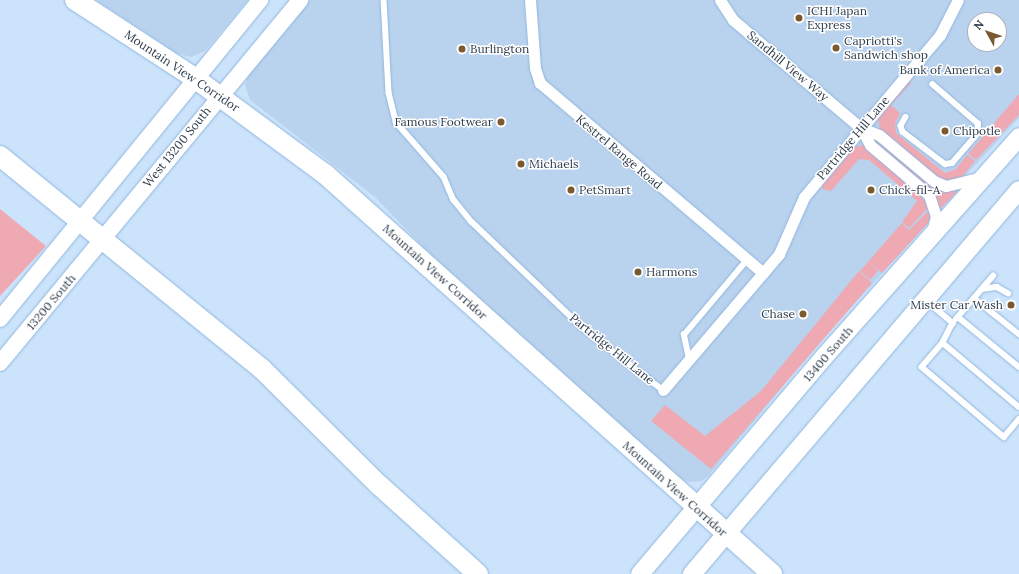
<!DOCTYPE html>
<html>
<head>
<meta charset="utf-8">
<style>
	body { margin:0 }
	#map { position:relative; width:1019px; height:574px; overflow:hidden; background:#cbe3fb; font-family:Lora,serif }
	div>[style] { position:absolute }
	.built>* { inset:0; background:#b9d2ee }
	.green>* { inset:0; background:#efa9b3 }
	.roads { filter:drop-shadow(0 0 1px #90b6de) drop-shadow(0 0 1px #90b6de) }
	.lane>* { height:5.5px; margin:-2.75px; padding:0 2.75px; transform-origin:2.75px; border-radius:2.75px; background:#fff }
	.street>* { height:11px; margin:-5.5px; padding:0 5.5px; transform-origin:5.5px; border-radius:5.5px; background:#fff }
	.secondary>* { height:16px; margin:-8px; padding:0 8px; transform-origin:8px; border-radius:8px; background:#fff }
	.primary>* { height:18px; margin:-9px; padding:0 9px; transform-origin:9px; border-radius:9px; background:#fff }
	.highway>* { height:20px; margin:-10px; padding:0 10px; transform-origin:10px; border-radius:10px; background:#fff }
	.dots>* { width:11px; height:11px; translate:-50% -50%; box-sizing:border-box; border:2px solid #fff; border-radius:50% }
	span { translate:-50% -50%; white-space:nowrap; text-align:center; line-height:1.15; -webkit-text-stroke:3px #fff; paint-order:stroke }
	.poi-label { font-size:12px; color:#2d3c4c }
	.left { translate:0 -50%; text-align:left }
	.right { translate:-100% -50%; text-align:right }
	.street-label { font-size:12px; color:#2d3c4c }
	.north { position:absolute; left:967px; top:12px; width:40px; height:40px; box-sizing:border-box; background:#fff; border:1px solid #abb1b7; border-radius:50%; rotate:310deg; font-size:11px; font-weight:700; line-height:16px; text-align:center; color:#2d3c4c }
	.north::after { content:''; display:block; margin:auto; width:14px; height:18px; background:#7a5930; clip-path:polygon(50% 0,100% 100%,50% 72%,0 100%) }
</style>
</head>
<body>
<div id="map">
	<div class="built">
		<i style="clip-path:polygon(96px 0,248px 0,205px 51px,191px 57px,176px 53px)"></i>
		<i style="clip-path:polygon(evenodd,310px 0,1019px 0,1019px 118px,966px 175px,957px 192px,831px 329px,709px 475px,702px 481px,690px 482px,680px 479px,425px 249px,376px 198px,250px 100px,245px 85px,248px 75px,310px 0,975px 20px,999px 20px,999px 44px,975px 44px,975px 20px)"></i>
	</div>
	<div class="green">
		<i style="clip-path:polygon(908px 82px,912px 82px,891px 105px,900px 113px,895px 124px,896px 133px,945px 173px,956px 169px,967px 155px,975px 161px,962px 177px,948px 182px,936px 178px,880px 130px,878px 118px)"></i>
		<i style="clip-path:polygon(1019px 94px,1019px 115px,976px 160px,968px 154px)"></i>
		<i style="clip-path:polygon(878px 138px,957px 189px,957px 192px,939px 210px,874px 143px)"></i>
		<i style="clip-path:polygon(864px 145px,926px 201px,928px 208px,909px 228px,902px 222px,917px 201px,869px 160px,859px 159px,831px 191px,822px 189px,822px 185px,854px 147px)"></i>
		<i style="clip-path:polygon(931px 208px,930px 221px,882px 273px,870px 263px,878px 271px,870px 280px,860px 271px,902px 223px,909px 230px)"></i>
		<i style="clip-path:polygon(0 209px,46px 246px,0 296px)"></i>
		<i style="clip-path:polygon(859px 271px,872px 283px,711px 469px,651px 421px,665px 405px,705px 436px,761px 391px)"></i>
	</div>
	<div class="roads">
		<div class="lane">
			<i style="left:384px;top:0;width:93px;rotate:86.9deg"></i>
			<i style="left:389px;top:93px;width:30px;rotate:76deg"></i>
			<i style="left:396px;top:122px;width:73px;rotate:48.9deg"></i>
			<i style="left:444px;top:177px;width:25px;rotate:67deg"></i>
			<i style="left:454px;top:200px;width:28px;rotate:51deg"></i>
			<i style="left:472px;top:222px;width:153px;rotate:43.7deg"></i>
			<i style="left:583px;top:328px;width:101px;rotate:37.8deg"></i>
			<i style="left:906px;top:117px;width:10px;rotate:119deg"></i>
			<i style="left:901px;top:126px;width:6px;rotate:72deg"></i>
			<i style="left:903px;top:132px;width:53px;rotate:37.3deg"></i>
			<i style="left:945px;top:164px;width:7px;rotate:-8deg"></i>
			<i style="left:952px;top:163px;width:38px;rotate:-49deg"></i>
			<i style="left:977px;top:134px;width:10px;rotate:-84deg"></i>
			<i style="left:978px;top:124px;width:60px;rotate:-139.1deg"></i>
			<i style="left:982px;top:289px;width:15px;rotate:-8deg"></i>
			<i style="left:997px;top:287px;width:13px;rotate:29deg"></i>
			<i style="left:974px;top:298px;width:58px;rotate:38.7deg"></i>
			<i style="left:928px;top:302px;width:33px;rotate:40deg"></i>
			<i style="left:953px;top:323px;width:22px;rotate:117deg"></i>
			<i style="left:943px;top:343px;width:32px;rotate:131deg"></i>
			<i style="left:922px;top:367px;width:108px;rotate:40.5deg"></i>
			<i style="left:1004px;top:437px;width:23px;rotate:-50deg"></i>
			<i style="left:958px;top:317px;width:79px;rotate:39.3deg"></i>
			<i style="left:956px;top:319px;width:57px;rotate:-49.3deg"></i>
			<i style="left:943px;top:343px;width:99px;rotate:40.1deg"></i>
			<i style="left:689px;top:359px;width:25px;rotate:-102deg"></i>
			<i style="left:684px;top:335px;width:98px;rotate:-50deg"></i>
		</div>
		<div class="street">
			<i style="left:530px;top:0;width:68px;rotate:85.8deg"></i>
			<i style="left:535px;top:68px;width:16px;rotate:72deg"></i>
			<i style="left:540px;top:83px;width:293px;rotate:40.4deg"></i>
			<i style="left:720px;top:0;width:24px;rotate:57deg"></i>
			<i style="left:733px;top:20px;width:167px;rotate:40.2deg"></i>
			<i style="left:861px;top:128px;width:19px;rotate:21deg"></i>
			<i style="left:879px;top:135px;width:72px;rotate:39.9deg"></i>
			<i style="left:934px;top:181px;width:13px;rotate:23deg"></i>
			<i style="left:946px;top:186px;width:36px;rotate:-14deg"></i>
			<i style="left:861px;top:128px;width:19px;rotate:62deg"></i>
			<i style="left:870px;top:145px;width:77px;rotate:40.3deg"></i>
			<i style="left:929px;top:195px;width:22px;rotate:72deg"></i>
			<i style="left:936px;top:216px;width:16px;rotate:104deg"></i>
			<i style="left:663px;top:390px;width:179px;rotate:-49.5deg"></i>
			<i style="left:779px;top:254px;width:62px;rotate:-66.3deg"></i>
			<i style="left:804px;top:197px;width:212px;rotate:-50deg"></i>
			<i style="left:940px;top:35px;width:39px;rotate:-63deg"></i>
		</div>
		<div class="secondary">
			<i style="left:0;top:319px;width:412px;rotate:-50.8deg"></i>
			<i style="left:0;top:363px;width:471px;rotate:-50.4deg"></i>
		</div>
		<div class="primary">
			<i style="left:640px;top:574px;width:285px;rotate:-49.7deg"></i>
			<i style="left:824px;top:357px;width:294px;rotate:-48.4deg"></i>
			<i style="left:692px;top:574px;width:504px;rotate:-49.58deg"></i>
		</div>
		<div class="highway">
			<i style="left:75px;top:0;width:145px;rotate:33.1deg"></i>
			<i style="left:196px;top:79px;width:160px;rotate:36.4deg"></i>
			<i style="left:325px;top:174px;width:600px;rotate:41.82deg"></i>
			<i style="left:0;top:156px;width:338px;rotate:39.1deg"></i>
			<i style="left:262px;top:369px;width:165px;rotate:44.8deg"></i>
			<i style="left:379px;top:485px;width:133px;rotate:42deg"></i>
		</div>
	</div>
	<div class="dots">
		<i style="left:799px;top:18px;background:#7a5930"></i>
		<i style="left:836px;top:48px;background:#7a5930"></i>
		<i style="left:462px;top:49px;background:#7a5930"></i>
		<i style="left:998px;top:70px;background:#7a5930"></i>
		<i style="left:501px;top:122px;background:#7a5930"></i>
		<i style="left:945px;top:131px;background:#7a5930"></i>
		<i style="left:521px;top:164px;background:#7a5930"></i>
		<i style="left:571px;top:190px;background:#7a5930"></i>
		<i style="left:871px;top:190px;background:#7a5930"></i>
		<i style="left:638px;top:272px;background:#7a5930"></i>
		<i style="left:1011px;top:305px;background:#7a5930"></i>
		<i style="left:803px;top:314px;background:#7a5930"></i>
	</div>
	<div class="poi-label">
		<span class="left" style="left:807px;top:18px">ICHI Japan<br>Express</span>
		<span class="left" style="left:844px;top:48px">Capriotti's<br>Sandwich shop</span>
		<span class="left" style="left:470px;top:49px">Burlington</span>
		<span class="right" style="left:990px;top:70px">Bank of America</span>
		<span class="right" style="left:493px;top:122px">Famous Footwear</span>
		<span class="left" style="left:953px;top:131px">Chipotle</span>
		<span class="left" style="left:529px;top:164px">Michaels</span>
		<span class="left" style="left:579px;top:190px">PetSmart</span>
		<span class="left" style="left:879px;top:190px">Chick-fil-A</span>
		<span class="left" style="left:646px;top:272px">Harmons</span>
		<span class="right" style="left:1003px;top:305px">Mister Car Wash</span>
		<span class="right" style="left:795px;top:314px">Chase</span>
	</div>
	<div class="street-label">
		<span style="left:788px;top:66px;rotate:40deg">Sandhill View Way</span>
		<span style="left:182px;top:71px;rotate:34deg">Mountain View Corridor</span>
		<span style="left:853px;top:138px;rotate:-50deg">Partridge Hill Lane</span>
		<span style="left:177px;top:147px;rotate:-51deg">West 13200 South</span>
		<span style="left:619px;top:152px;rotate:40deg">Kestrel Range Road</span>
		<span style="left:435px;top:272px;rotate:42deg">Mountain View Corridor</span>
		<span style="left:51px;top:302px;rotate:-50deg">13200 South</span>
		<span style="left:612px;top:349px;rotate:39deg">Partridge Hill Lane</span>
		<span style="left:828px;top:354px;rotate:-49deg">13400 South</span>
		<span style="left:675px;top:489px;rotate:42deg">Mountain View Corridor</span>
	</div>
	<div class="north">N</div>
</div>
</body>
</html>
